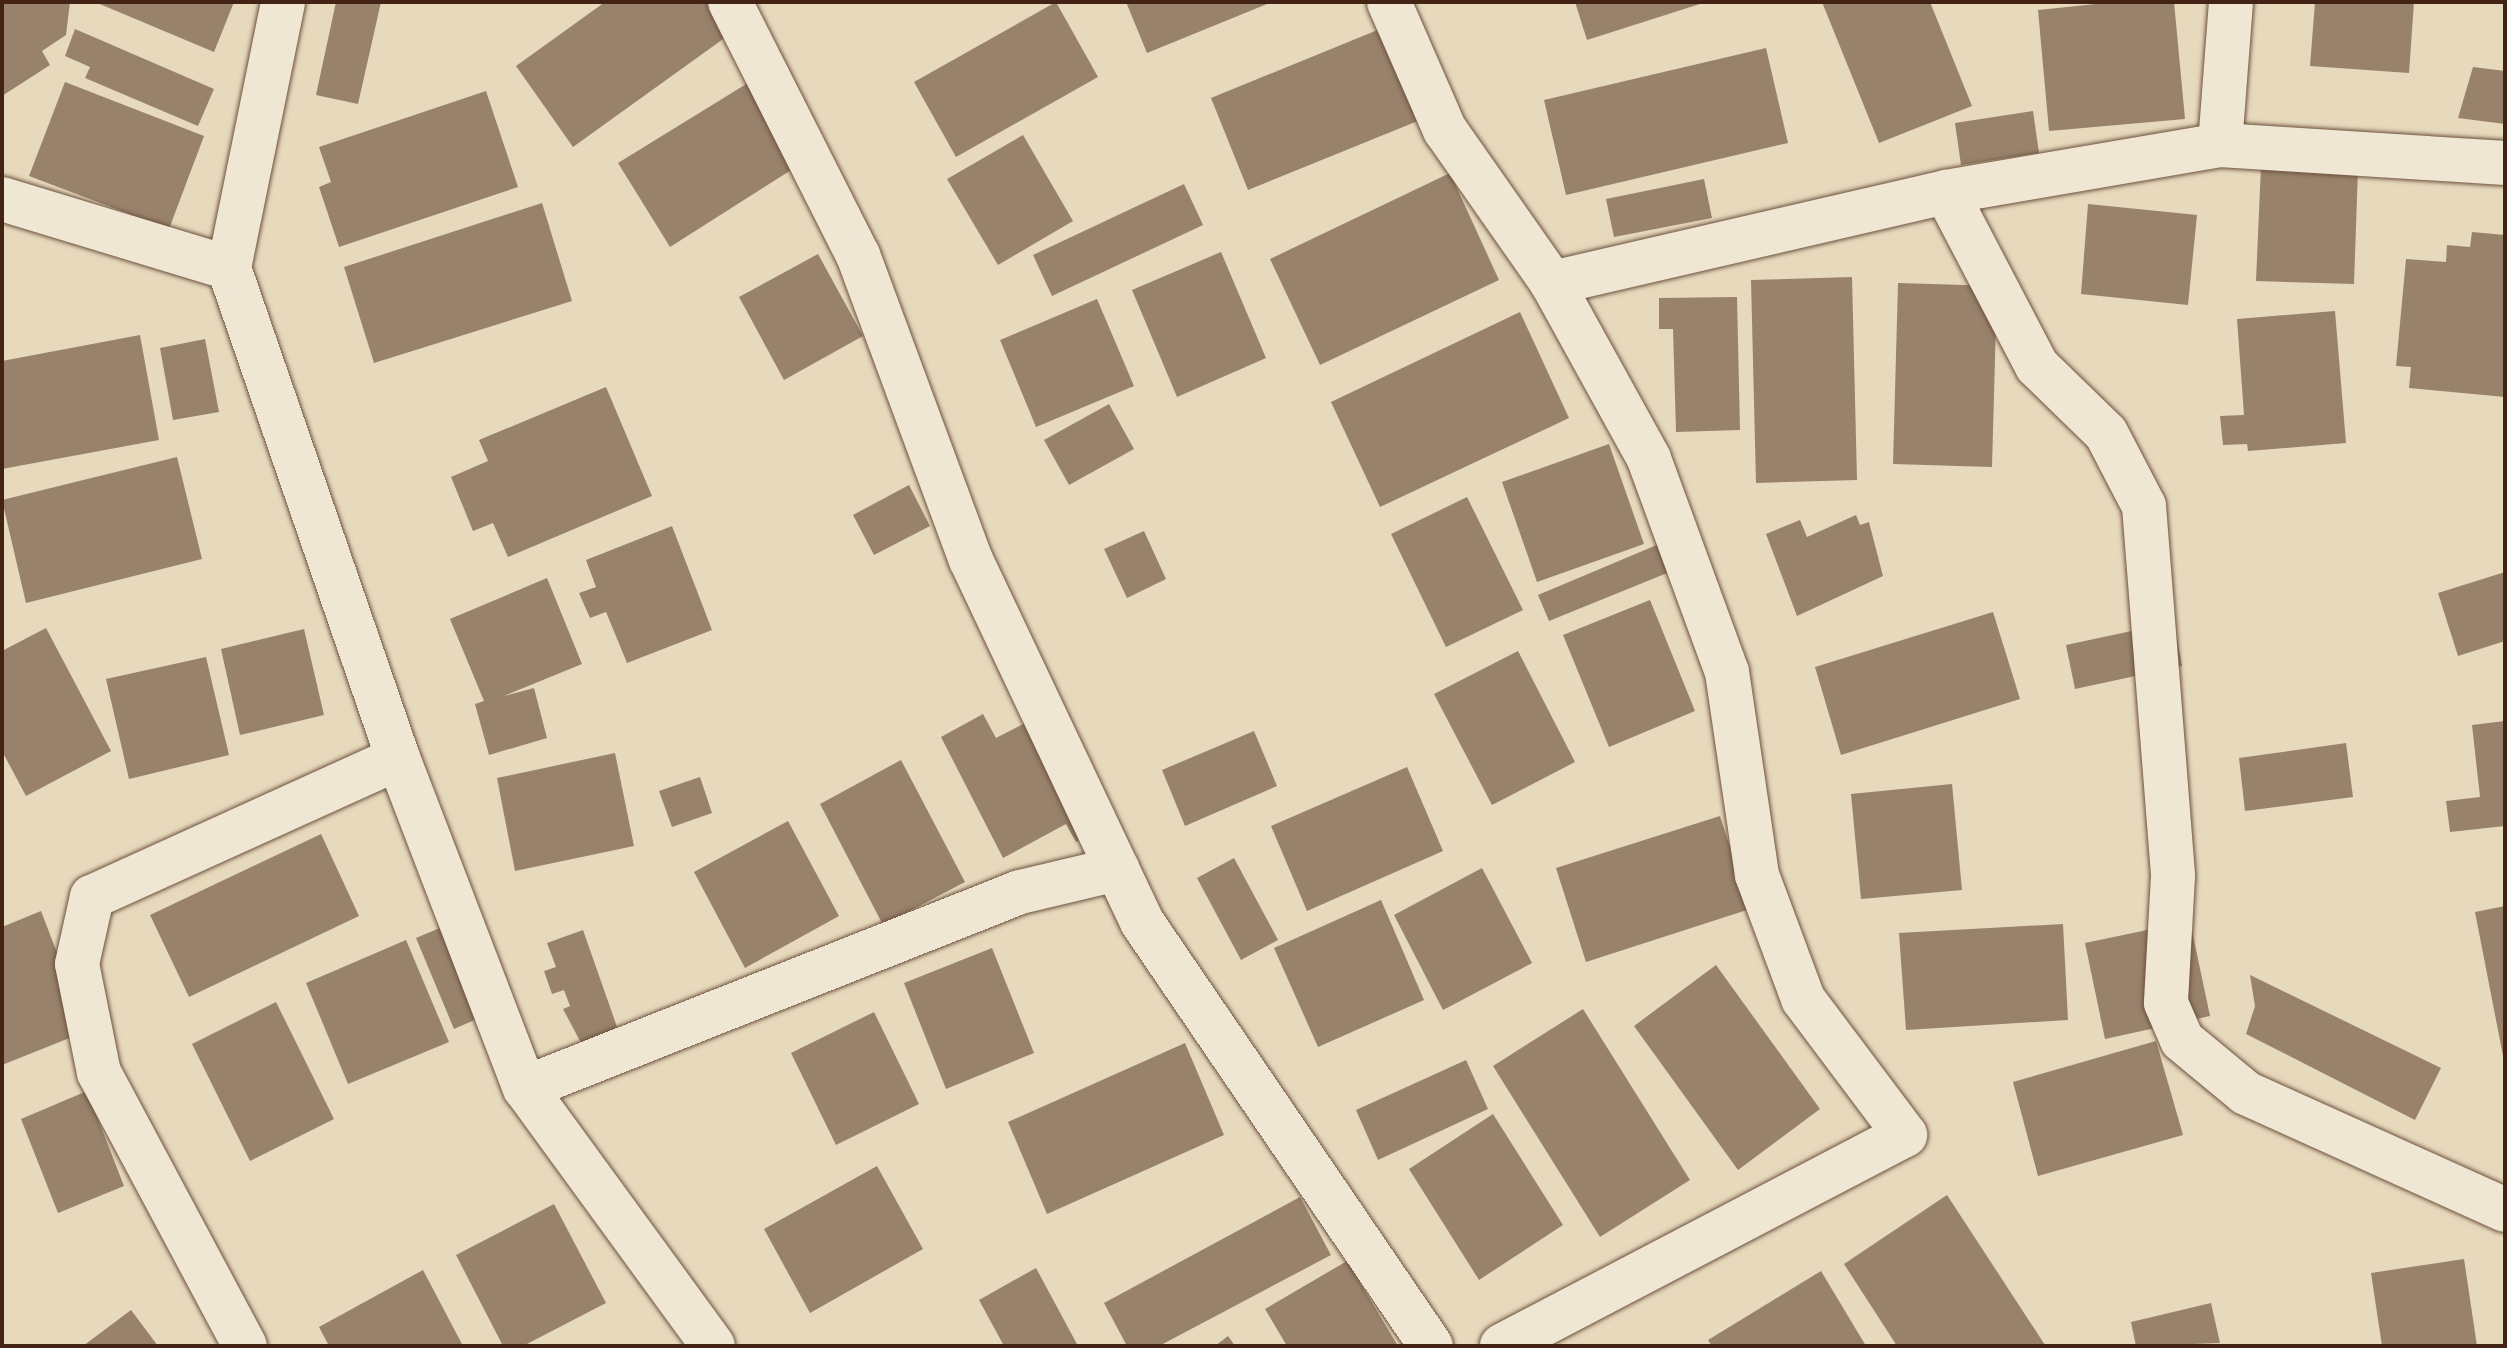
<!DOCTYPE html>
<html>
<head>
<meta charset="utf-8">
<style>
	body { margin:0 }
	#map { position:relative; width:2507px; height:1348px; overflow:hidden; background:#e7d9bc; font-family:"Libre Caslon Text",serif }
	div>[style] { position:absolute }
	.building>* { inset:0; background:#98826b }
	.roads { filter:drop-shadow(0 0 2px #6c513e) drop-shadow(0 0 2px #6c513e) }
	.minor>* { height:44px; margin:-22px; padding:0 22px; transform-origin:22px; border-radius:22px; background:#efe6d3 }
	span { translate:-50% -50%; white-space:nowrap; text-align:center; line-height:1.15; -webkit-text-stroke:6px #efe6d3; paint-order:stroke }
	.frame { position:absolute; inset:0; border:4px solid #432414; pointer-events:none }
</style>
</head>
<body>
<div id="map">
	<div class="building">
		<i style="clip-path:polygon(2px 2px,70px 2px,66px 35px,42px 51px,50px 65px,2px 96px)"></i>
		<i style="clip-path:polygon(95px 2px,234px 2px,214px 52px)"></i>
		<i style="clip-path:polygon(336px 2px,381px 2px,358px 104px,316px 95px)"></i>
		<i style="clip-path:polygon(605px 2px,728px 2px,744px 24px,573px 147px,516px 66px)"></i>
		<i style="clip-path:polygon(1056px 2px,1098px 77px,956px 157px,914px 82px)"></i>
		<i style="clip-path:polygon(1126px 2px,1272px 2px,1147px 53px)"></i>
		<i style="clip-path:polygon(1575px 2px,1703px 2px,1703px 3px,1587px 40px)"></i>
		<i style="clip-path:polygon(1822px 2px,1930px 2px,1972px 106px,1879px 143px)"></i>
		<i style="clip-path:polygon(2115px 2px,2174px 2px,2185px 119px,2049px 131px,2038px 10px)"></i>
		<i style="clip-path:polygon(2315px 2px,2414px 2px,2409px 73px,2310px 66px)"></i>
		<i style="clip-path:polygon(1402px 20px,1440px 112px,1248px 190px,1211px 98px)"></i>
		<i style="clip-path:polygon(75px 29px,214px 89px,198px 126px,85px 78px,90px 67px,65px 56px)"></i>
		<i style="clip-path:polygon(1766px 48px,1788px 143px,1566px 195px,1544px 100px)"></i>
		<i style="clip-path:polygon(2473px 67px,2505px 71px,2505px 124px,2458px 118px)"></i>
		<i style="clip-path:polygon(756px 78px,807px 160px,670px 247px,618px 163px)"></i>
		<i style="clip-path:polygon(65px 82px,204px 136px,169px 229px,29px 176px)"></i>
		<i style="clip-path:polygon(486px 91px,518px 187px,339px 247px,319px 187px,331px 182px,319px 147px)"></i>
		<i style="clip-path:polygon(2033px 111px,2039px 153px,1961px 165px,1955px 123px)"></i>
		<i style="clip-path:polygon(1023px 135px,1073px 221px,998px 265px,947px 179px)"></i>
		<i style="clip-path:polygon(2261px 166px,2358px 169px,2354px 284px,2256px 281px)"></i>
		<i style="clip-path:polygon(1450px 173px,1499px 280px,1320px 365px,1270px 259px)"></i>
		<i style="clip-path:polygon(1704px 179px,1712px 218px,1614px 237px,1606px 199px)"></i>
		<i style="clip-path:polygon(1184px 184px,1203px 225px,1052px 296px,1033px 255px)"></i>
		<i style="clip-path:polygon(542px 203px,572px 301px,374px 363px,344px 267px)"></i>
		<i style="clip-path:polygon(2088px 204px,2197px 215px,2188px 305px,2081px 294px)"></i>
		<i style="clip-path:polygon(2472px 232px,2505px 235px,2505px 397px,2409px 388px,2411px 367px,2396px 366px,2406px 259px,2446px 262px,2447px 245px,2470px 247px)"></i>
		<i style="clip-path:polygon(1221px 252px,1266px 358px,1177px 397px,1132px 290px)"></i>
		<i style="clip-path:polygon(818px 254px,863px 336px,784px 380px,739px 297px)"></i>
		<i style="clip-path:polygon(1852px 277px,1857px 480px,1756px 483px,1751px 280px)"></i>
		<i style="clip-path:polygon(1898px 283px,1997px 286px,1992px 467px,1893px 464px)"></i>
		<i style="clip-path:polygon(1737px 297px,1740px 430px,1676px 432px,1673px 329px,1659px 329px,1659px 298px)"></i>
		<i style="clip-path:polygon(1097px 299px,1134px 386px,1036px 427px,1000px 340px)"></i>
		<i style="clip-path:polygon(2335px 311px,2346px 443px,2248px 451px,2247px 444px,2223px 445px,2220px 416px,2244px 415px,2237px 319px)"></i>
		<i style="clip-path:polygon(1520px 312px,1569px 418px,1380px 507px,1331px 402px)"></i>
		<i style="clip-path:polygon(140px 335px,159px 440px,2px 469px,2px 361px)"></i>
		<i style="clip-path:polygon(205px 339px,219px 412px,173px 420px,160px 348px)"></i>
		<i style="clip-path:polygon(606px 387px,652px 496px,508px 557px,493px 523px,473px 531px,451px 477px,488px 461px,479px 440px)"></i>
		<i style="clip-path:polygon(1109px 404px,1134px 449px,1069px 485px,1044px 440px)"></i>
		<i style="clip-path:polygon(1609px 444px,1644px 544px,1537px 582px,1502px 482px)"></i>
		<i style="clip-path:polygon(177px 457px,202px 559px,26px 603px,2px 500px)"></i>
		<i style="clip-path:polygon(909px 485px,930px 526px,874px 555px,853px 515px)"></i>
		<i style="clip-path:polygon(1467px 497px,1523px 610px,1446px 647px,1391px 534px)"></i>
		<i style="clip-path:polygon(1856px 515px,1860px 525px,1869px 522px,1883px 576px,1797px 616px,1766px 534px,1800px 520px,1807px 537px)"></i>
		<i style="clip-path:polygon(672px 526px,712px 630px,627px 663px,606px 612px,590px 618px,579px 593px,596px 587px,586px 560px)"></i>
		<i style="clip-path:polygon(1144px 531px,1166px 579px,1127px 598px,1104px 549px)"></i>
		<i style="clip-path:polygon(1671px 539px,1682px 567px,1549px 621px,1538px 595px)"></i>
		<i style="clip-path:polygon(2505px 572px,2505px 641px,2458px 656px,2438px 593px)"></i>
		<i style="clip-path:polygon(547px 578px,582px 664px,504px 696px,534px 688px,547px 738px,489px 755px,475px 704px,484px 701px,450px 619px)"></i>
		<i style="clip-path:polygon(1650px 600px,1695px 711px,1609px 747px,1563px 635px)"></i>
		<i style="clip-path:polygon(1993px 612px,2020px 699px,1841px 755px,1815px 667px)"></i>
		<i style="clip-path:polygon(2174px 622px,2182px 666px,2075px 689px,2066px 645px)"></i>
		<i style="clip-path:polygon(46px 628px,111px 751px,26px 796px,2px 751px,2px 651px)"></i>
		<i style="clip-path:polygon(304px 629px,324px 715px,240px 735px,221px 649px)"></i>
		<i style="clip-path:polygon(1518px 651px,1575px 762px,1492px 805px,1434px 694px)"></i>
		<i style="clip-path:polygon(206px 657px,229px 755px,129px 779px,106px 679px)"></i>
		<i style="clip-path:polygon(983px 714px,996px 738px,1043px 714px,1102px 829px,1076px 842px,1066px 824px,1003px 858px,941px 737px)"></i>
		<i style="clip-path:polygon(2505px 721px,2505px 826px,2450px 832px,2446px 801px,2480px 797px,2472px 725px)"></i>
		<i style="clip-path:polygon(1254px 731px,1277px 786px,1185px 826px,1162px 770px)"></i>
		<i style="clip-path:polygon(2346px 743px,2353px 797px,2245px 811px,2239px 758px)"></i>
		<i style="clip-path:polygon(615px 753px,634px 846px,515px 871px,497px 778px)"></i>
		<i style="clip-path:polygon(901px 760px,965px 882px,883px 925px,820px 804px)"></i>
		<i style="clip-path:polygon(1407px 767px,1443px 851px,1307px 911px,1271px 826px)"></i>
		<i style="clip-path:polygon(700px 777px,712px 813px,672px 827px,659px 791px)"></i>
		<i style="clip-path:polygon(1952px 784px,1962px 890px,1861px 899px,1851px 794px)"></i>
		<i style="clip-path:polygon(1720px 816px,1750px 909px,1586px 962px,1556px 868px)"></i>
		<i style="clip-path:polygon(788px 821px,839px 916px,745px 968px,694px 872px)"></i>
		<i style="clip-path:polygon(321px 834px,359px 916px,189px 997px,150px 915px)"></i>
		<i style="clip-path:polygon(1234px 858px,1278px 940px,1241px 960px,1197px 878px)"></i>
		<i style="clip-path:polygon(1482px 868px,1532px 963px,1443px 1010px,1394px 915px)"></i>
		<i style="clip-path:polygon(1381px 900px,1424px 1000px,1318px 1047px,1274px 948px)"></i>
		<i style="clip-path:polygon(2505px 906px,2505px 1061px,2504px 1061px,2475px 912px)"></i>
		<i style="clip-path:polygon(41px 911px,87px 1031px,2px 1065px,2px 927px)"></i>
		<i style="clip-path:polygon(2190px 921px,2210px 1016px,2105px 1039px,2085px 943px)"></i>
		<i style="clip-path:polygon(454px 922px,493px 1012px,454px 1029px,416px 938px)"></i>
		<i style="clip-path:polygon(2063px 924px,2068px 1020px,1906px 1030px,1899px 933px)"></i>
		<i style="clip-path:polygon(583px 930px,623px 1044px,588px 1056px,563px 1009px,570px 1006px,564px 990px,552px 994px,544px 971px,556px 967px,547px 943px)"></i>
		<i style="clip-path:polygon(406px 940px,449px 1042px,348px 1084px,306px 983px)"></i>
		<i style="clip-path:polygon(992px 948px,1034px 1053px,946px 1089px,904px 983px)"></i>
		<i style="clip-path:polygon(1716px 965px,1820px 1109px,1738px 1170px,1634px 1026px)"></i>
		<i style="clip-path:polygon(2250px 975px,2441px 1068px,2415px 1120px,2246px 1034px,2255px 1006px)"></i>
		<i style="clip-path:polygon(276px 1002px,334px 1119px,250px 1161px,192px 1044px)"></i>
		<i style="clip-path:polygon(1583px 1009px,1690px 1180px,1600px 1237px,1493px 1066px)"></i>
		<i style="clip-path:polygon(874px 1012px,919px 1104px,836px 1145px,791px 1053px)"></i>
		<i style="clip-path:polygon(2156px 1041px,2183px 1135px,2038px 1176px,2013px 1082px)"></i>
		<i style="clip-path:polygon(1185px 1043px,1224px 1135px,1047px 1214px,1008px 1122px)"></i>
		<i style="clip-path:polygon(1466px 1060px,1488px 1109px,1378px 1160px,1356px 1110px)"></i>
		<i style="clip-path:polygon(87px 1091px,124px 1186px,58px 1213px,21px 1119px)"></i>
		<i style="clip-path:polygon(1493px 1114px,1563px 1225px,1479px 1280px,1409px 1169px)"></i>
		<i style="clip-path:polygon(877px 1166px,923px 1249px,810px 1313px,764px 1229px)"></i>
		<i style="clip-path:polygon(1947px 1195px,2045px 1345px,2043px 1346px,1897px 1346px,1844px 1264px)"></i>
		<i style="clip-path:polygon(1300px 1197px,1331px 1255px,1159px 1346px,1127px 1346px,1104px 1303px)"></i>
		<i style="clip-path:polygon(554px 1204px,606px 1303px,523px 1346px,503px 1346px,456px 1255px)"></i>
		<i style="clip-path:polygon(2464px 1259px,2477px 1346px,2382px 1346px,2371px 1273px)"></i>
		<i style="clip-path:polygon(1347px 1261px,1398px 1346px,1287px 1346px,1265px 1309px)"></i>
		<i style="clip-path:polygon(1036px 1268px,1078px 1346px,1004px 1346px,979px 1300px)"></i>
		<i style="clip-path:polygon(423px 1270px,463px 1346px,329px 1346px,319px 1327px)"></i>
		<i style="clip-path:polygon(1821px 1271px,1866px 1346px,1712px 1346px,1708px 1340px)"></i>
		<i style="clip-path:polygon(2211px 1303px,2220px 1343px,2136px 1346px,2131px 1322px)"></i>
		<i style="clip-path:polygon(131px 1310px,158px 1346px,83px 1346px)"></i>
		<i style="clip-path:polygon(1228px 1336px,1235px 1346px,1215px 1346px)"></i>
	</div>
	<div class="roads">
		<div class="minor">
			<i style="left:730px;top:2px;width:284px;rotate:63.2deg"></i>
			<i style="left:858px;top:255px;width:325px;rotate:69.7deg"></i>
			<i style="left:971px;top:560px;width:400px;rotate:64.7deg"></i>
			<i style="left:1142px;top:922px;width:513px;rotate:55.72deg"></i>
			<i style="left:1389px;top:2px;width:140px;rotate:66.4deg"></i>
			<i style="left:1445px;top:130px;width:187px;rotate:55deg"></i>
			<i style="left:1552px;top:283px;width:201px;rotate:61.1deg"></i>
			<i style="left:1649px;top:459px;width:227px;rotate:69.9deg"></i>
			<i style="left:1727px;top:672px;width:205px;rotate:81.6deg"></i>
			<i style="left:1757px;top:875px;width:132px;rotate:69.6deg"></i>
			<i style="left:1803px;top:999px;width:170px;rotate:53.1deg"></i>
			<i style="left:1905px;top:1135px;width:455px;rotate:152.4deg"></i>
			<i style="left:2220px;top:145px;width:143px;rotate:-85.6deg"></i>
			<i style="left:1946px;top:192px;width:196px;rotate:62.4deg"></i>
			<i style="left:2037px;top:366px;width:96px;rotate:44.2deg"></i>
			<i style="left:2106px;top:433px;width:82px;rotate:62.5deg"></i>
			<i style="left:2144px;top:506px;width:371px;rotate:85.5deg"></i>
			<i style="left:2173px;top:876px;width:127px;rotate:93.2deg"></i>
			<i style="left:2166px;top:1003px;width:40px;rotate:66.6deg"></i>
			<i style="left:2182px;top:1040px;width:83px;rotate:39.6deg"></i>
			<i style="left:2246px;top:1093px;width:284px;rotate:24.3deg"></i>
			<i style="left:2px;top:199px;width:237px;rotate:16.9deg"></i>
			<i style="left:229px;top:268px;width:518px;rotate:70.97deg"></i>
			<i style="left:398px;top:758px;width:354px;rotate:69deg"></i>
			<i style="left:525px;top:1088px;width:319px;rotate:53.9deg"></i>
			<i style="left:229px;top:268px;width:271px;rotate:-78.5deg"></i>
			<i style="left:1552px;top:283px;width:404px;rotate:-13deg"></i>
			<i style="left:1946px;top:192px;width:278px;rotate:-9.7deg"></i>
			<i style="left:2220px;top:145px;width:286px;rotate:3.6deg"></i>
			<i style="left:525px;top:1088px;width:532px;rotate:-21.6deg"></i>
			<i style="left:1020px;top:892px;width:100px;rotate:-13.3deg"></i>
			<i style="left:245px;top:1346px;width:310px;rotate:-118.1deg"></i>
			<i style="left:99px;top:1073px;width:111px;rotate:-101.4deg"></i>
			<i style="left:77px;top:964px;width:69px;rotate:-77.4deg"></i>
			<i style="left:92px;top:897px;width:336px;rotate:-24.4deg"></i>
		</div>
	</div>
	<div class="frame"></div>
</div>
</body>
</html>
